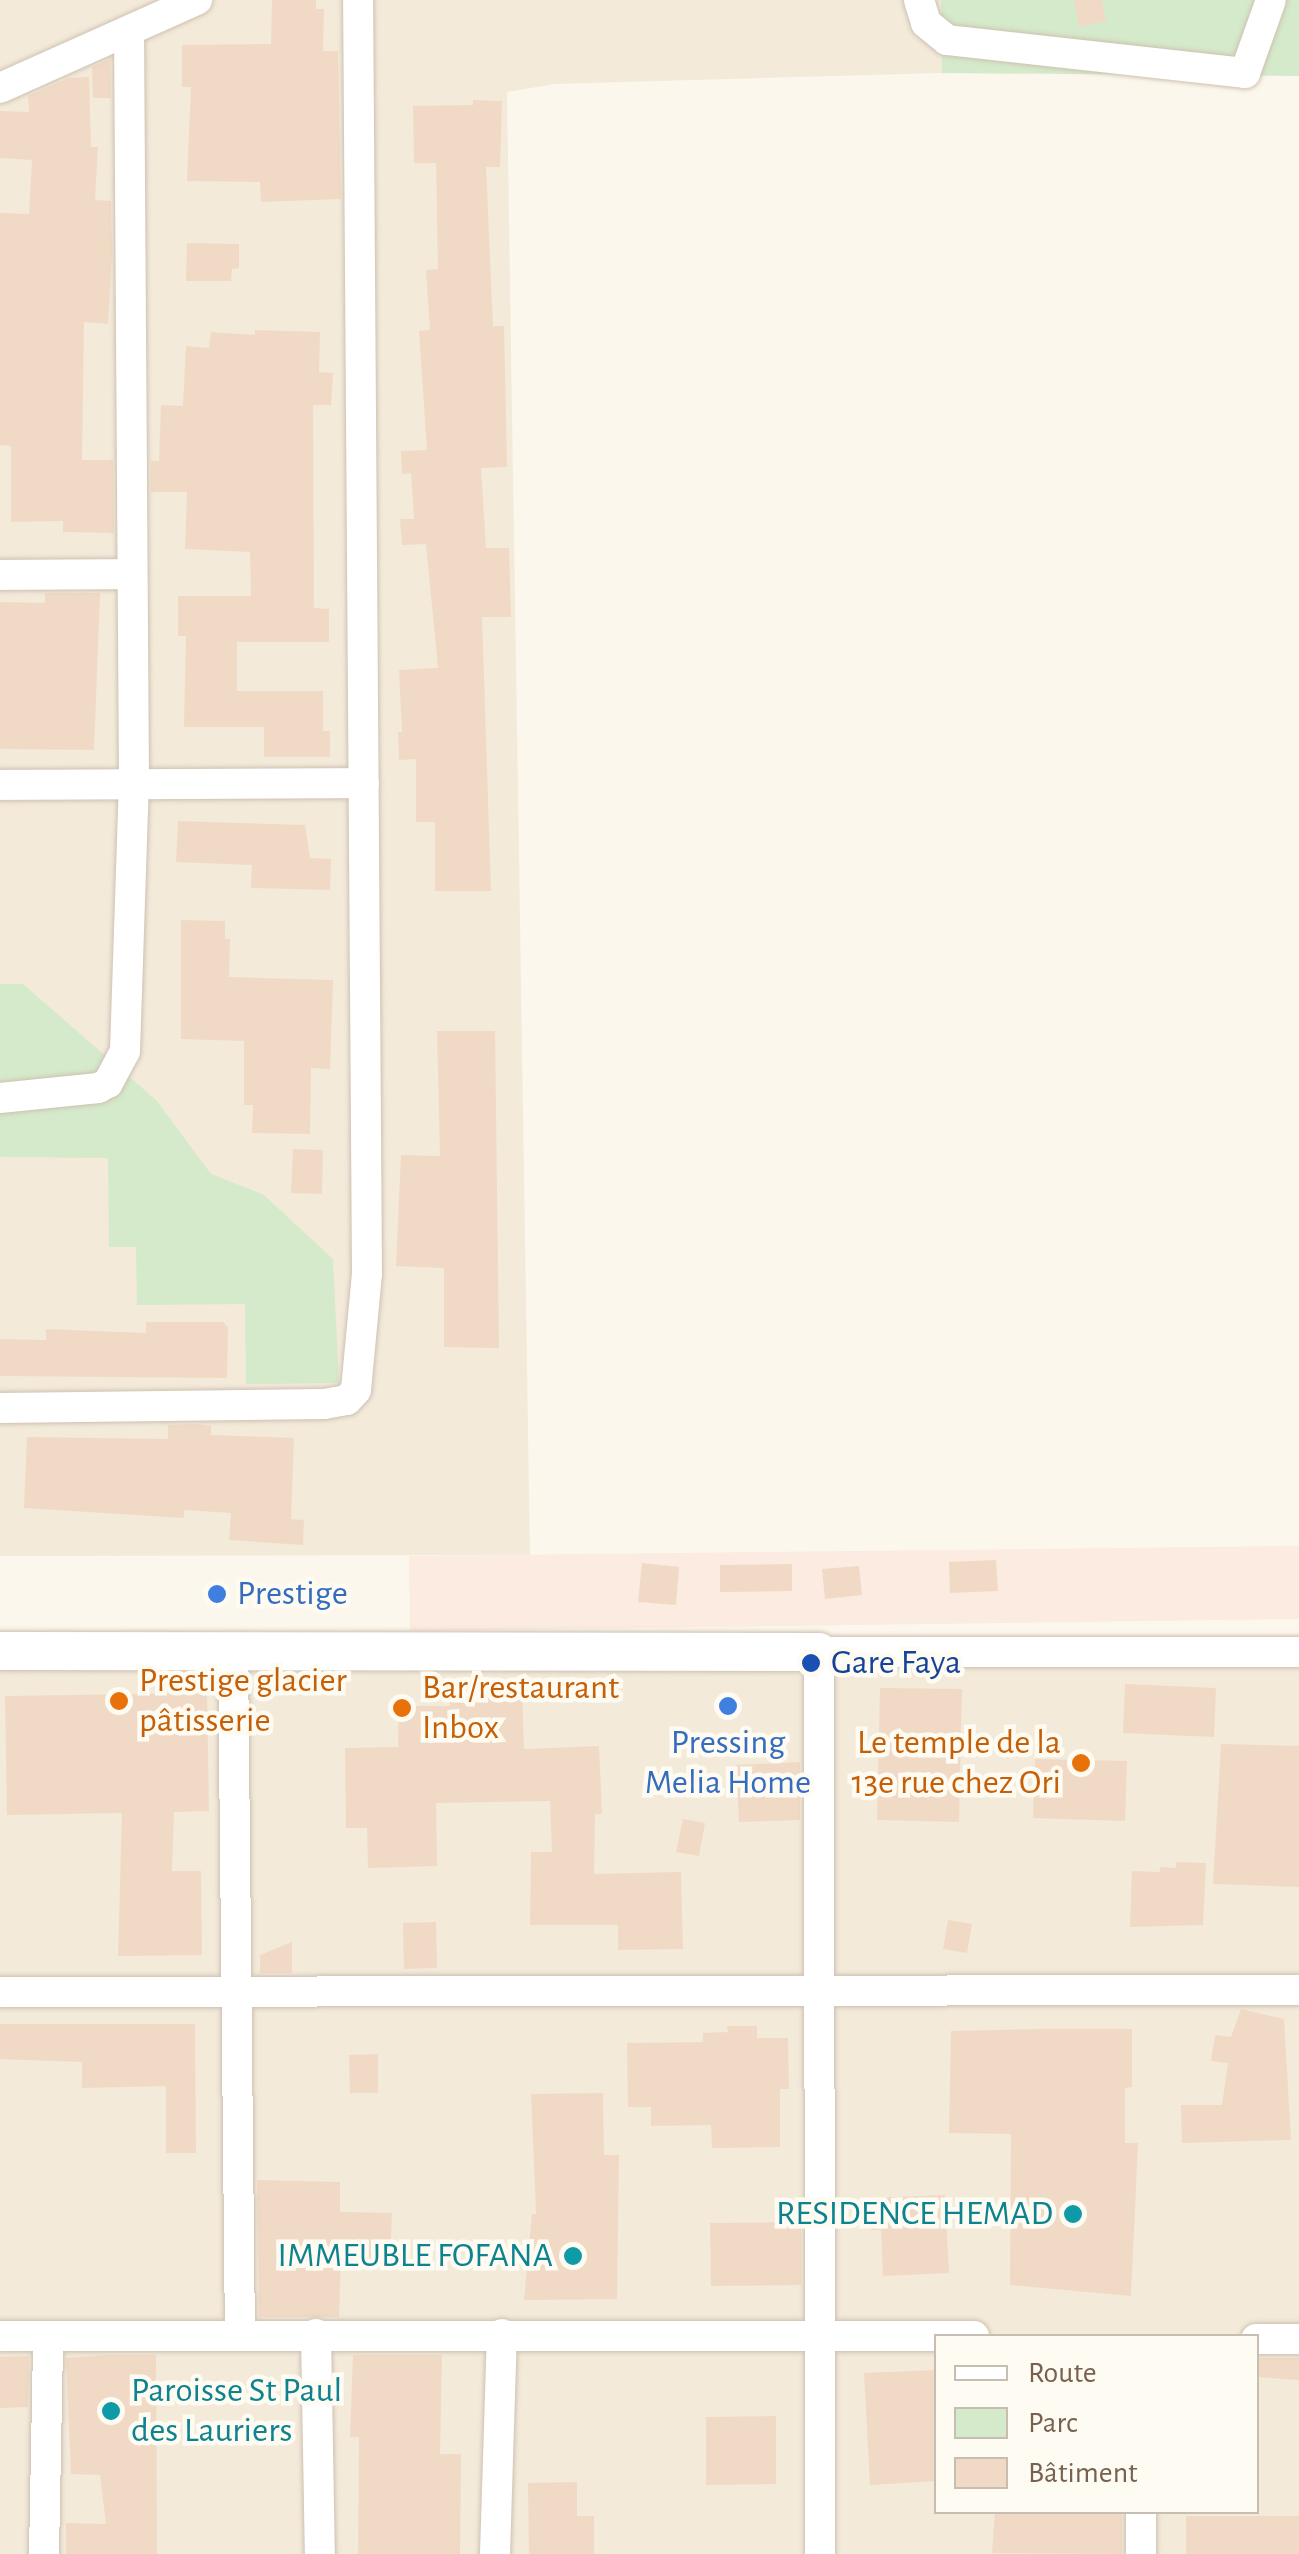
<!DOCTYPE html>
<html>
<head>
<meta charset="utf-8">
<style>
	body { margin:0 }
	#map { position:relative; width:1299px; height:2554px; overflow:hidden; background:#fcf7ec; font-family:"Alegreya Sans",sans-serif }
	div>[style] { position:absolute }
	.residential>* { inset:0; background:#f3eada }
	.commercial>* { inset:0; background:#fbebe0 }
	.green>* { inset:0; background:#d4eaca }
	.building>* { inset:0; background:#f0dac5 }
	.roads { filter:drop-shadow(0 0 2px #cec1b1) drop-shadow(0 0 2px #cec1b1) }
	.minor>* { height:30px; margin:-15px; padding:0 15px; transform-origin:15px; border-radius:15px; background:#fff }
	.tertiary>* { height:38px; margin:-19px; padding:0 19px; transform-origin:19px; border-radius:19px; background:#fff }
	.dots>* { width:28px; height:28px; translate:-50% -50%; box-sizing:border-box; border:5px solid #fefbf3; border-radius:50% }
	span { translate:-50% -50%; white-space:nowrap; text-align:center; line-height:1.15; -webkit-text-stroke:9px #fefbf3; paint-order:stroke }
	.shop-label { font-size:35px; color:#366cbe }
	.left { translate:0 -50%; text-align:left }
	.transit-label { font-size:35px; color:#164399 }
	.food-label { font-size:35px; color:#c56008 }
	.right { translate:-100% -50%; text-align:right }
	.culture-label { font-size:35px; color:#0d838f }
	.legend { position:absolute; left:934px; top:2334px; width:325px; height:180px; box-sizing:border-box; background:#fefbf3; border:2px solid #c8bdb1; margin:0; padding:12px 18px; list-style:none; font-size:30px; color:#77614f }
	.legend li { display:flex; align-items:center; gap:20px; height:50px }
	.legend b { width:50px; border:2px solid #c8bdb1 }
</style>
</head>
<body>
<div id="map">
	<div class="residential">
		<i style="clip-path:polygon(0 0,941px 0,942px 73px,555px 84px,507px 92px,530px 1555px,0 1556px)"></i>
		<i style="clip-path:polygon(evenodd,1299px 1664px,1299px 2554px,0 2554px,0 1667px,1299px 1664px,936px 2336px,1256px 2336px,1256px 2512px,936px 2512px,936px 2336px)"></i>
	</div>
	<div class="commercial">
		<i style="clip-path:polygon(1299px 1546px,1299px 1619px,410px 1631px,409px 1556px)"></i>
	</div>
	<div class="green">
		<i style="clip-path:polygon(941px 0,1299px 0,1299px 76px,942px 73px)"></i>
		<i style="clip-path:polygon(0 984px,23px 984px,156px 1100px,211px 1174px,264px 1195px,333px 1259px,339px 1383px,246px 1384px,245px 1304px,137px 1305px,136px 1247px,109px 1247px,108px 1158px,0 1157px)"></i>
	</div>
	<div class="building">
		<i style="clip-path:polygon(272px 0,316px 0,316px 9px,324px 9px,323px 51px,338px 51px,341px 199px,261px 202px,260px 182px,187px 181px,191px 87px,182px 87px,182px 45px,271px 44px)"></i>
		<i style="clip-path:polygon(1074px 0,1102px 0,1106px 21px,1079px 27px)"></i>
		<i style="clip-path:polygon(110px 59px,111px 98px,93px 98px,92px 67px)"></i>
		<i style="clip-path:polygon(89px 77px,91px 147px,98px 147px,95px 200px,111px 201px,112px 250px,108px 324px,84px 322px,82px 460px,113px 460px,114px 533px,63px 532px,63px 521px,11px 522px,11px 446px,0 445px,0 213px,29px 214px,32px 160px,0 158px,0 111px,29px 112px,28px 96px,69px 78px)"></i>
		<i style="clip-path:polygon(473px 100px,502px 101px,500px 167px,486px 167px,493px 326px,504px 326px,507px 467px,481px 468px,486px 548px,509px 548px,511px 617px,482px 617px,491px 891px,435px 891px,435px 822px,416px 822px,416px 759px,399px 760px,398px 732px,402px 732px,399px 670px,438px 668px,426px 544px,402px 545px,400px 519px,414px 519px,411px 473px,402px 474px,401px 451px,427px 450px,419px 331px,430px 330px,426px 270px,438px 269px,436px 163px,414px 163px,413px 106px,473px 105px)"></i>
		<i style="clip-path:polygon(187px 243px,239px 244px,239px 268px,232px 269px,231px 281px,186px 281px)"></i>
		<i style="clip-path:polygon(255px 330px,320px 332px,319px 372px,333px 373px,331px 405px,313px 405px,314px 608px,329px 609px,329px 642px,237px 642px,237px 691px,323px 691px,323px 731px,330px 731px,330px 757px,264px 757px,264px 727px,184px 727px,186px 636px,178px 636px,178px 596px,251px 596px,250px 552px,185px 549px,187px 492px,151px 492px,151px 461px,159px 461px,161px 405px,183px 406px,186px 346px,209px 348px,211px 332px,255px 335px)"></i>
		<i style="clip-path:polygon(45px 593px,100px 593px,94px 750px,0 749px,0 602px,45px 603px)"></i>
		<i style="clip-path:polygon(178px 821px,305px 825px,310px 858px,331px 859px,330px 890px,251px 888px,252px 865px,176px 862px)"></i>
		<i style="clip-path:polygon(181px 920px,225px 921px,225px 939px,230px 939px,229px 977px,333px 980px,330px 1069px,311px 1068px,310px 1134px,252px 1133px,253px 1105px,244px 1105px,244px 1041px,181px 1039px)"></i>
		<i style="clip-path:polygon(437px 1031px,495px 1031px,499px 1348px,444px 1347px,444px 1268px,396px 1266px,401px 1155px,440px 1156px)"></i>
		<i style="clip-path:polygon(293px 1149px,323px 1150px,322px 1194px,291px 1193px)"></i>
		<i style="clip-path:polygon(146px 1322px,223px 1322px,228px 1327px,227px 1378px,0 1376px,0 1339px,46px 1340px,46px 1329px,146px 1333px)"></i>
		<i style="clip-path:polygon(196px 1424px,211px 1426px,211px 1435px,294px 1438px,291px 1519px,304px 1520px,303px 1545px,229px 1540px,231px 1513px,184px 1510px,184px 1518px,24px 1508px,27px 1437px,168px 1439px,168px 1425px)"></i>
		<i style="clip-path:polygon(996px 1560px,998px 1591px,950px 1593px,949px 1562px)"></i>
		<i style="clip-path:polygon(642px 1563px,679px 1567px,676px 1605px,638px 1602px)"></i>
		<i style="clip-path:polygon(792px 1564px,792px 1591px,720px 1592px,720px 1565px)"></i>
		<i style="clip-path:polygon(859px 1566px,862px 1595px,825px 1599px,822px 1569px)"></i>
		<i style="clip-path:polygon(1125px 1684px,1216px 1688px,1214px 1737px,1123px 1733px)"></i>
		<i style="clip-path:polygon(522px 1688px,524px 1749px,599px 1746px,602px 1814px,595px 1814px,594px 1874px,681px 1872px,683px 1949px,618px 1950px,618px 1925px,530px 1925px,531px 1852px,552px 1852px,550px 1801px,436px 1803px,437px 1866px,368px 1868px,367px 1828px,346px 1828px,345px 1748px,398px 1747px,399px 1706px,450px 1706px,450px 1689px)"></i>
		<i style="clip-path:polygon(880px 1688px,962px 1689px,959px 1822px,877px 1820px)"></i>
		<i style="clip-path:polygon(207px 1693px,209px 1811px,174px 1812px,172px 1871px,201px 1871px,202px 1955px,118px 1956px,122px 1813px,7px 1815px,5px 1696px)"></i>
		<i style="clip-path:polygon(1221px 1744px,1299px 1746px,1299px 1887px,1213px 1884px)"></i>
		<i style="clip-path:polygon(1035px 1759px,1127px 1761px,1125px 1821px,1033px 1818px)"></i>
		<i style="clip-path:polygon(800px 1762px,800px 1820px,739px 1822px,736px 1765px)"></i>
		<i style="clip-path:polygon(683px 1819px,705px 1823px,699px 1856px,676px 1852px)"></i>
		<i style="clip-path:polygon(1176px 1862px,1206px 1863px,1203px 1925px,1130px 1927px,1132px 1871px,1160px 1872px,1160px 1867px,1176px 1868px)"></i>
		<i style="clip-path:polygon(948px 1920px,972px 1924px,967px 1953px,943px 1949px)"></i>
		<i style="clip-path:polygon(436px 1922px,437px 1968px,404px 1969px,403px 1923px)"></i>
		<i style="clip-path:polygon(292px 1942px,292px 1973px,260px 1973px,260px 1955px)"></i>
		<i style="clip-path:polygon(1241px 2009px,1284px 2019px,1291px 2140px,1182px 2143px,1181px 2105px,1222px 2105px,1228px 2063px,1211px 2061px,1215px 2035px,1231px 2037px)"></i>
		<i style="clip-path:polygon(0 2024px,195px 2024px,196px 2153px,166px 2153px,166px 2086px,82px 2088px,82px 2062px,0 2059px)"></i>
		<i style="clip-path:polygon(727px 2026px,757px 2026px,757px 2038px,788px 2038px,789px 2089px,780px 2089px,780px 2147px,712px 2148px,711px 2125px,651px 2126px,651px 2107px,628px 2107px,627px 2043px,703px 2042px,703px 2033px,728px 2032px)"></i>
		<i style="clip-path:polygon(1042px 2029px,1132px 2029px,1132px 2087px,1125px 2088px,1125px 2143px,1138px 2143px,1131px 2296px,1010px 2285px,1011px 2134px,949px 2133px,951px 2031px)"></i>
		<i style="clip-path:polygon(378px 2054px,378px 2093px,350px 2093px,349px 2055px)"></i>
		<i style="clip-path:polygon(603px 2093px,604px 2155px,619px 2155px,617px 2299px,524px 2300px,532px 2214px,536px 2214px,531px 2094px)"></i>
		<i style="clip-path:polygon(257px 2180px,340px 2182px,340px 2212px,392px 2213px,390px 2258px,341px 2257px,339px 2317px,259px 2317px)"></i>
		<i style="clip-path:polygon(945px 2195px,949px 2273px,883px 2276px,881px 2230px,871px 2230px,870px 2198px)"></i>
		<i style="clip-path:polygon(801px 2222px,801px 2285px,711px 2286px,710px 2223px)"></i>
		<i style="clip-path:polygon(107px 2355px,156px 2355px,157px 2554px,66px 2554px,66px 2523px,106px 2524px,100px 2475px,71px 2474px,66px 2358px)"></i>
		<i style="clip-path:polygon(353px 2355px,442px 2355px,440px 2454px,461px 2454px,460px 2554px,358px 2554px,359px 2437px,350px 2437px)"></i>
		<i style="clip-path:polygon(29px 2356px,28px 2407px,0 2408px,0 2357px)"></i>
		<i style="clip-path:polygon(1256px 2358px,1299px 2358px,1299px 2380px,1256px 2377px)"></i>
		<i style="clip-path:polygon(935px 2370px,936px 2481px,870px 2485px,864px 2373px)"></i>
		<i style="clip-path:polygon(776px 2416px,776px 2484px,706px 2485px,706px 2417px)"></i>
		<i style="clip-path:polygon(577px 2482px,577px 2516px,594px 2516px,594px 2554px,529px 2554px,528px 2483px)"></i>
		<i style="clip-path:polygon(995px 2512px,1122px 2512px,1122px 2554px,992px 2553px)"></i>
		<i style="clip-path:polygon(1186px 2516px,1299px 2516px,1299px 2554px,1186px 2554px)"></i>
	</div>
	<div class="roads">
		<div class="minor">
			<i style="left:919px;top:0;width:24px;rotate:73deg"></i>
			<i style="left:926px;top:23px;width:27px;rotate:39deg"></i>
			<i style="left:947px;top:40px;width:300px;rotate:6.3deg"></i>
			<i style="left:1245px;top:73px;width:77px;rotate:-70.4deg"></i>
			<i style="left:0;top:88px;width:216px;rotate:-24.1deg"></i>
			<i style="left:0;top:575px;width:132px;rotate:-0.4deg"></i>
			<i style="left:0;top:785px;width:364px;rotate:-0.3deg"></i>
			<i style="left:0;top:1098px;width:99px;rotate:-5.8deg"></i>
			<i style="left:98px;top:1088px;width:11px;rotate:-27deg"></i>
			<i style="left:108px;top:1083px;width:36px;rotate:-62deg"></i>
			<i style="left:125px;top:1051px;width:269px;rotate:-88.1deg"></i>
			<i style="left:134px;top:782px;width:751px;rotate:-90.38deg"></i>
			<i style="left:0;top:1408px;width:324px;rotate:-0.7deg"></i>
			<i style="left:324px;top:1404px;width:23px;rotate:-10deg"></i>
			<i style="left:347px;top:1400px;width:13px;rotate:-48deg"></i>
			<i style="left:356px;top:1390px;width:117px;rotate:-84.6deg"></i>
			<i style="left:367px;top:1274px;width:1274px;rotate:-90.4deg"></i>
			<i style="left:233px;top:1650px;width:686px;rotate:89.42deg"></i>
			<i style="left:0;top:1992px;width:1299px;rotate:-0.09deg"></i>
			<i style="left:316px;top:2334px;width:220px;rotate:89deg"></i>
			<i style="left:0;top:2336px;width:974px"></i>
			<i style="left:1256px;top:2339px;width:43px"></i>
			<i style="left:44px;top:2554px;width:218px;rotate:-88.9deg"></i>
			<i style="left:495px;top:2554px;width:220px;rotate:-88.2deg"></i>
			<i style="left:820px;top:2554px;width:902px;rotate:-90.06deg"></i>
			<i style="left:819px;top:1652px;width:480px"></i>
			<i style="left:1141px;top:2554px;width:42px;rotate:-90deg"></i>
		</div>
		<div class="tertiary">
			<i style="left:0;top:1651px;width:819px;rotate:0.07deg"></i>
		</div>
	</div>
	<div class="dots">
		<i style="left:217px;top:1594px;background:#3f7fe0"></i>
		<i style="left:811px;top:1663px;background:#1a4fb4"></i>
		<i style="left:119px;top:1701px;background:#e8710a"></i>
		<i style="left:728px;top:1706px;background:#3f7fe0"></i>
		<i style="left:402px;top:1708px;background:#e8710a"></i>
		<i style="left:1081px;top:1763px;background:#e8710a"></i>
		<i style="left:1073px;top:2214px;background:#0f9aa8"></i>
		<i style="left:573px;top:2256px;background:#0f9aa8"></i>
		<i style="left:111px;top:2411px;background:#0f9aa8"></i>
	</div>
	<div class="shop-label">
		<span class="left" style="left:237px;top:1594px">Prestige</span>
		<span style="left:728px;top:1763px">Pressing<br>Melia Home</span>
	</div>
	<div class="transit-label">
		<span class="left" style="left:831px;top:1663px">Gare Faya</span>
	</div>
	<div class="food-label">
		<span class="left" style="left:139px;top:1701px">Prestige glacier<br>pâtisserie</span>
		<span class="left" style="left:422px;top:1708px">Bar/restaurant<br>Inbox</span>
		<span class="right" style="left:1061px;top:1763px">Le temple de la<br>13e rue chez Ori</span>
	</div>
	<div class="culture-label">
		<span class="right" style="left:1053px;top:2214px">RESIDENCE HEMAD</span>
		<span class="right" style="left:553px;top:2256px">IMMEUBLE FOFANA</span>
		<span class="left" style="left:131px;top:2411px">Paroisse St Paul<br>des Lauriers</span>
	</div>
	<ul class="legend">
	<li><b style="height:12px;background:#fff"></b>Route</li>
	<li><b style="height:28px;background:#d4eaca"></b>Parc</li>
	<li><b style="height:28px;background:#f0dac5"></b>Bâtiment</li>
	</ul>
</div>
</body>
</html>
